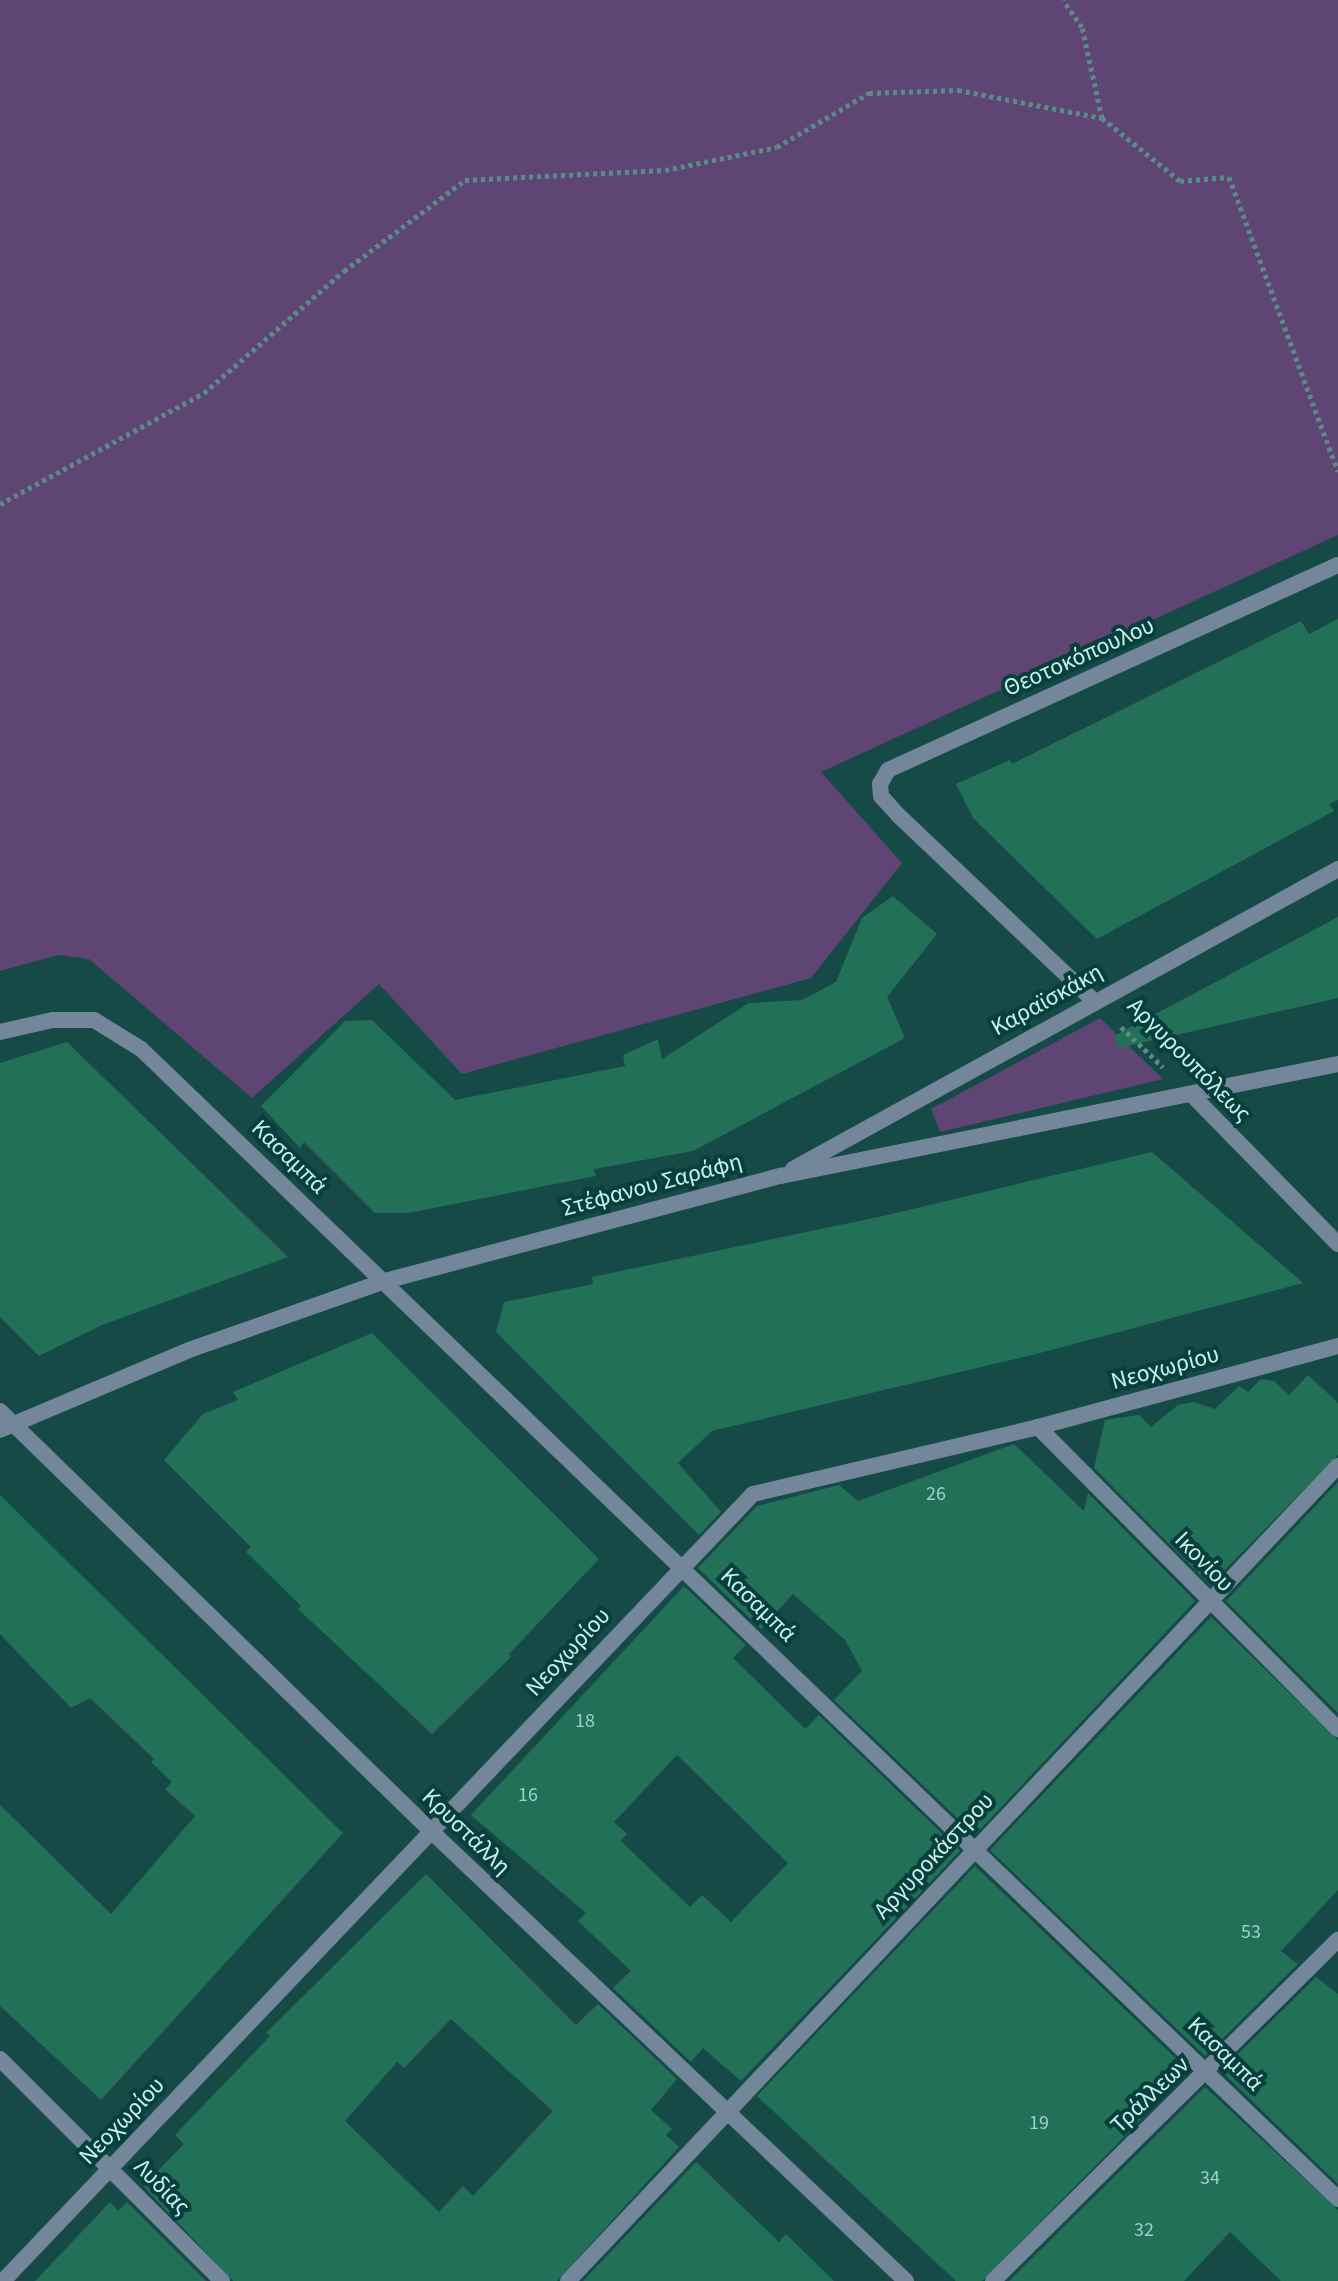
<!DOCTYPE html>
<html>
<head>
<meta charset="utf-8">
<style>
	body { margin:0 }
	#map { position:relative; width:1338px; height:2281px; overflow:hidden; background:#164a47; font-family:"Source Sans 3",sans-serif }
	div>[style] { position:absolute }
	.green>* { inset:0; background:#5f4573 }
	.building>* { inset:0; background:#237059 }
	.path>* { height:5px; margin-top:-2.5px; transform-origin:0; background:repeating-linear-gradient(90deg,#5b8b88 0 4px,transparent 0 8px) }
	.minor>* { height:16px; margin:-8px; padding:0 8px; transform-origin:8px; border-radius:8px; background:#73869a }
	span { translate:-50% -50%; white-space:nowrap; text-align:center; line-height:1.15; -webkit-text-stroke:8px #083f3c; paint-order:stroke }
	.number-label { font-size:20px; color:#9dd1c8 }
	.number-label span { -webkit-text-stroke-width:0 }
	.street-label { font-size:24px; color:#c6f1ed }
</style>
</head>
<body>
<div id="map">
	<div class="green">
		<i style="clip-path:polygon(0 0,1338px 0,1338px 535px,821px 772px,902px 863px,811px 978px,462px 1074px,379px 984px,252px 1098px,89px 959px,58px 955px,0 971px)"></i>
		<i style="clip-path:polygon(1100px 1018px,1163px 1079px,940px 1132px,931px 1109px)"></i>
	</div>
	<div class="building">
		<i style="clip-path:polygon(1338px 619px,1338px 800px,1329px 804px,1334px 811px,1097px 939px,973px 818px,956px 784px,1010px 760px,1012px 764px,1301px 621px,1309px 634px)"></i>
		<i style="clip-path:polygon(893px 896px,937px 934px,887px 997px,905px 1038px,693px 1151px,594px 1169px,596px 1176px,408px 1213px,375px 1213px,304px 1142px,300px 1148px,261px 1106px,345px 1021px,372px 1020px,455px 1100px,625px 1066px,623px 1055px,658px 1039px,662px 1059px,749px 1003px,802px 1000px,836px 982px,862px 918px)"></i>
		<i style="clip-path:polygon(1338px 917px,1338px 998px,1119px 1048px,1114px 1036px)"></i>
		<i style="clip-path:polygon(67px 1042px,288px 1257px,102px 1325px,39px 1356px,0 1317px,0 1063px)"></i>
		<i style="clip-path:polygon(1152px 1152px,1303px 1283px,1040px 1353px,712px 1431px,678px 1463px,721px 1512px,699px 1535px,496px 1332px,504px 1302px,593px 1284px,592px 1277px,883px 1216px)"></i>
		<i style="clip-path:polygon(372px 1333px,599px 1559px,509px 1654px,511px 1657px,432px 1734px,298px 1609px,301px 1606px,246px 1552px,251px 1547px,164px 1460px,203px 1414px,238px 1400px,233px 1392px)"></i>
		<i style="clip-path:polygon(1308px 1375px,1338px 1403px,1338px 1455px,1210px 1585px,1094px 1468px,1105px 1420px,1139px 1415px,1151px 1427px,1178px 1405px,1193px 1402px,1215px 1409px,1239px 1386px,1248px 1392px,1261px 1379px,1274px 1381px,1289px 1395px)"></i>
		<i style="clip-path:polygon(1014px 1444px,1084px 1511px,1088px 1493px,1195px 1601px,975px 1835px,834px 1700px,862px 1671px,845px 1640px,793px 1594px,761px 1629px,698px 1568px,757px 1506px,839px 1485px,858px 1501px)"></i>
		<i style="clip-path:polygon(1338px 1482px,1338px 1713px,1226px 1601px)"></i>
		<i style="clip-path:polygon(0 1495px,343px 1833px,101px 2100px,0 2006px,0 1805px,111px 1914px,195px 1816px,165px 1789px,172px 1782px,151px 1762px,154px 1759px,90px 1698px,71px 1708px,0 1634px)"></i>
		<i style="clip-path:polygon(evenodd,684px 1586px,746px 1645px,733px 1658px,805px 1729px,819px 1715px,960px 1851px,741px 2081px,703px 2048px,691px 2062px,613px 1988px,631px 1971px,578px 1921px,586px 1913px,471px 1815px,684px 1586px,677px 1755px,788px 1863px,731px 1922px,702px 1895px,690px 1907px,621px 1841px,627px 1834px,614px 1822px,677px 1755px)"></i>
		<i style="clip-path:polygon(1211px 1617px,1338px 1740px,1338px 1890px,1281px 1951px,1298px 1964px,1205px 2056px,990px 1850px)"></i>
		<i style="clip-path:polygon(975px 1866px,1189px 2071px,982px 2281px,956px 2281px,757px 2096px)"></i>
		<i style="clip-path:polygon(evenodd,426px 1874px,576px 2025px,598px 2004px,677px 2079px,651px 2110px,672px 2129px,666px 2135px,679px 2147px,557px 2281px,233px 2281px,143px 2186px,184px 2144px,175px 2135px,270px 2036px,266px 2033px,426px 1874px,451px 2019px,553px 2111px,473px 2196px,463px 2186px,439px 2212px,345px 2121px,397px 2062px,404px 2068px,451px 2019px)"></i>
		<i style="clip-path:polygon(1316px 1977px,1338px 1994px,1338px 2184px,1221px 2071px)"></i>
		<i style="clip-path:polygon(1205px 2087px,1338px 2210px,1338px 2281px,1281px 2281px,1230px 2232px,1184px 2281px,1009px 2281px)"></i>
		<i style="clip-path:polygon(696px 2162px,779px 2242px,786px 2234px,834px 2281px,583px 2281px)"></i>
		<i style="clip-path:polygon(110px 2202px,118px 2211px,127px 2202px,206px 2281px,35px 2281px)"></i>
	</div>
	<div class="path">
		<i style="left:1102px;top:118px;width:100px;rotate:38.9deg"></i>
		<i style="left:1180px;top:181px;width:49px;rotate:-4.7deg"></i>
		<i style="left:1229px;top:177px;width:314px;rotate:69.7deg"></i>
		<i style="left:0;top:504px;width:232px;rotate:-28.6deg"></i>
		<i style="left:204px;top:393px;width:186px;rotate:-41.1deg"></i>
		<i style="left:344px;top:271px;width:151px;rotate:-36.9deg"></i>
		<i style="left:465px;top:180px;width:200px;rotate:-2.9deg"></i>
		<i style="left:665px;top:170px;width:114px;rotate:-11.6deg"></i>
		<i style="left:777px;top:147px;width:107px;rotate:-30.4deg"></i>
		<i style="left:869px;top:93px;width:89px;rotate:-1.9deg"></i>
		<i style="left:958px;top:90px;width:147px;rotate:11deg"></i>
		<i style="left:1102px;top:118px;width:93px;rotate:-102.4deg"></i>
		<i style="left:1082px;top:27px;width:33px;rotate:-125deg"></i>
		<i style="left:1121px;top:1027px;width:58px;rotate:43.6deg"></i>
	</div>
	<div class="minor">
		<i style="left:1094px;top:1001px;width:270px;rotate:-136.5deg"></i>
		<i style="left:898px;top:815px;width:25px;rotate:-132deg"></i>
		<i style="left:881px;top:796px;width:12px;rotate:-95deg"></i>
		<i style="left:880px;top:784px;width:16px;rotate:-60deg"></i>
		<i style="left:888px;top:770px;width:494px;rotate:-24.5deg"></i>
		<i style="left:0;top:1032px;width:54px;rotate:-12.8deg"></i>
		<i style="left:53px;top:1020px;width:41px"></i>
		<i style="left:94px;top:1020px;width:55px;rotate:31.7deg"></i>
		<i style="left:141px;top:1049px;width:1660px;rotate:43.85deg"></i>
		<i style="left:1193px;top:1096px;width:207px;rotate:45.6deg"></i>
		<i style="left:793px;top:1169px;width:622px;rotate:-28.83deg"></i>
		<i style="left:0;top:1411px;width:603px;rotate:44.26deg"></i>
		<i style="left:432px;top:1832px;width:653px;rotate:43.45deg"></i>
		<i style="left:1038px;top:1427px;width:426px;rotate:45.2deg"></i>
		<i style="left:0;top:1430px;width:205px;rotate:-22.9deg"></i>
		<i style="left:189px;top:1350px;width:208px;rotate:-19.4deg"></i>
		<i style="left:385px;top:1281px;width:410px;rotate:-14.9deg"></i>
		<i style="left:781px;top:1176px;width:568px;rotate:-11.37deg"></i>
		<i style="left:0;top:2059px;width:314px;rotate:45deg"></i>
		<i style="left:3px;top:2281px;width:1087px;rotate:-46.38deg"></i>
		<i style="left:753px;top:1494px;width:293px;rotate:-13.2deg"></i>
		<i style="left:1038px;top:1427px;width:311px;rotate:-15.1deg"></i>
		<i style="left:568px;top:2281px;width:1121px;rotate:-46.63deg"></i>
		<i style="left:993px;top:2281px;width:485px;rotate:-44.7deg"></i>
	</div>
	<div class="number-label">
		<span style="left:936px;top:1494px">26</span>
		<span style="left:585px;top:1721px">18</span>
		<span style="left:528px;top:1795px">16</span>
		<span style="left:1251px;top:1932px">53</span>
		<span style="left:1039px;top:2123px">19</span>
		<span style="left:1210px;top:2178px">34</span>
		<span style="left:1144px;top:2230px">32</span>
	</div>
	<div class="street-label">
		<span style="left:1079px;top:657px;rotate:-24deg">Θεοτοκόπουλου</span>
		<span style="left:1047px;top:1000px;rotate:-29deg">Καραϊσκάκη</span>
		<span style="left:1189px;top:1060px;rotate:45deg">Αργυρουπόλεως</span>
		<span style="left:289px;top:1157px;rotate:44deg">Κασαμπά</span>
		<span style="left:652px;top:1185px;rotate:-15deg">Στέφανου Σαράφη</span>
		<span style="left:1165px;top:1368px;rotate:-15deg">Νεοχωρίου</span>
		<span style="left:1204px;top:1562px;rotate:46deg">Ικονίου</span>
		<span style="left:758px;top:1605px;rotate:44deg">Κασαμπά</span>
		<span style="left:568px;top:1652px;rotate:-47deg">Νεοχωρίου</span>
		<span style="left:466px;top:1832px;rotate:44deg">Κρυστάλλη</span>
		<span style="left:934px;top:1856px;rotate:-47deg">Αργυροκάστρου</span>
		<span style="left:1225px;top:2054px;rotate:44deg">Κασαμπά</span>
		<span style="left:1150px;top:2095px;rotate:-44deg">Τράλλεων</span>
		<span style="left:122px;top:2121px;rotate:-46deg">Νεοχωρίου</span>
		<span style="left:162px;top:2187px;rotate:45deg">Λυδίας</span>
	</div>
</div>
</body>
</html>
